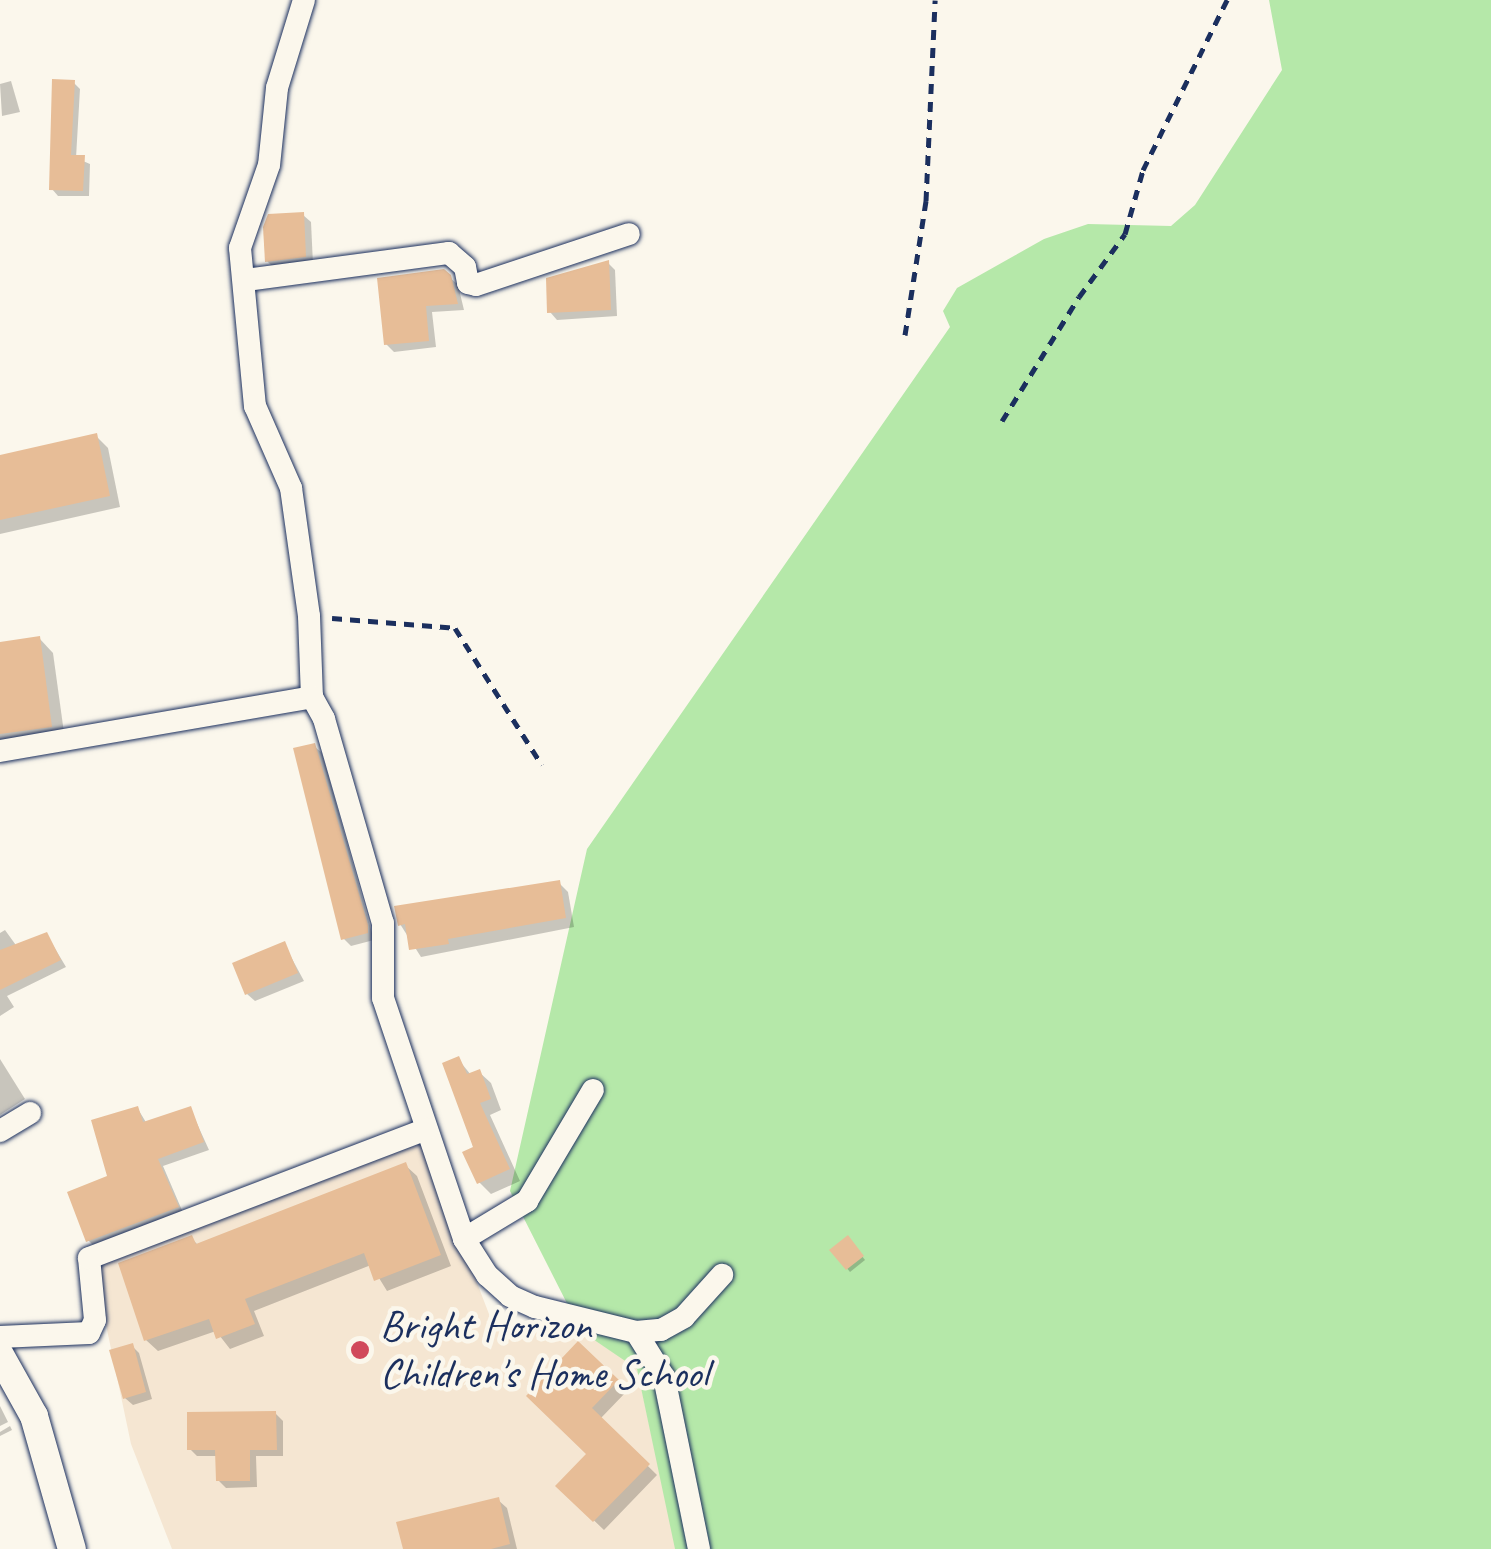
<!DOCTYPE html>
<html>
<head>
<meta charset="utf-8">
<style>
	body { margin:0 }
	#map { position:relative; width:1491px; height:1549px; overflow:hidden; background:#fbf7ec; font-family:Caveat,sans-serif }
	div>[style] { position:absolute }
	.built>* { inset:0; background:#f5e6d2 }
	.green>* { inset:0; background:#b5e8a9 }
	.shadow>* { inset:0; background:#0003 }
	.building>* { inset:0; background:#e7bd97 }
	.path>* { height:5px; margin-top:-2.5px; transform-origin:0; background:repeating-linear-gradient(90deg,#1b2f5e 0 10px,transparent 0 18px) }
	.roads { filter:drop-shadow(0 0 2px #1b2f5e) drop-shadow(0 0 2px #1b2f5e) }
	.minor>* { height:22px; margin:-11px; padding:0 11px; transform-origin:11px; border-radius:11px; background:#fbf7ec }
	.tertiary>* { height:28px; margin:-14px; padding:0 14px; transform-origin:14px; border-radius:14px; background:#fbf7ec }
	.dots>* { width:28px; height:28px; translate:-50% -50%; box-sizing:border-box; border:5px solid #fbf7ec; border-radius:50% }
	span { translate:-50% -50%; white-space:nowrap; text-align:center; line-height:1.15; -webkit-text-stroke:9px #fbf7ec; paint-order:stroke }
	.poi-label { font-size:42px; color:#1b2f5e }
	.left { translate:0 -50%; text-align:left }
</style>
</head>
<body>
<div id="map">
	<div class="built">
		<i style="clip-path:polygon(420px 1135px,494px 1327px,581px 1331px,637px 1368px,676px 1549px,172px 1549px,131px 1444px,93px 1263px)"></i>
	</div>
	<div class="green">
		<i style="clip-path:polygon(1269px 0,1491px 0,1491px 1549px,675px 1549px,637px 1369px,581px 1331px,510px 1191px,587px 849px,950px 327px,943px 311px,957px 288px,1044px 239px,1088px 224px,1171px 226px,1195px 205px,1282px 70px)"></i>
	</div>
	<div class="shadow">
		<i style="clip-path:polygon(11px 81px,20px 112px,2px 116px,0 84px)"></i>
		<i style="clip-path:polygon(74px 83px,80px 89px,76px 158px,90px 164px,89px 196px,58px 196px,52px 189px)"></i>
		<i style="clip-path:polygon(303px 215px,311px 222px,313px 264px,275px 269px,267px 261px)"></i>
		<i style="clip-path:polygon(608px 263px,615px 270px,617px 316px,557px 320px,550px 312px)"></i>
		<i style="clip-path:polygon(443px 271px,458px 285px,464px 310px,432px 312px,436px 347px,394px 352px,386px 344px)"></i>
		<i style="clip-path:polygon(96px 436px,108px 448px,120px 507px,0 534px,0 457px)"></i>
		<i style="clip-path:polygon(39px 638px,53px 653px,65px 740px,0 749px,0 644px)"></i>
		<i style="clip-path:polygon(314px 746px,322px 753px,374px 940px,351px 946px,343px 938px)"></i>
		<i style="clip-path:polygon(559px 883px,568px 892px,574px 927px,421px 957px,400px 924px)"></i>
		<i style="clip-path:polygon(5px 930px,18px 948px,47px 935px,66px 967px,7px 996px,14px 1007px,0 1016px,0 933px)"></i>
		<i style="clip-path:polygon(284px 944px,304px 981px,255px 1001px,247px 994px)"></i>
		<i style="clip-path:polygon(0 1059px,25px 1099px,0 1115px)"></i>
		<i style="clip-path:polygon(458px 1059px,471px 1075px,479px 1072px,491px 1083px,501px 1110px,490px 1115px,520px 1181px,491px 1194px,479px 1182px)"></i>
		<i style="clip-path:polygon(190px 1108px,209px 1150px,163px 1166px,184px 1215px,95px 1247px,88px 1240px,138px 1109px,147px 1124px)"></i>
		<i style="clip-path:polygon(405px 1165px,417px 1176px,451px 1266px,387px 1291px,371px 1265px,254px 1311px,264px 1336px,230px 1349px,216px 1331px,158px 1351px,146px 1340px,191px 1238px,198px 1245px)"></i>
		<i style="clip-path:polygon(848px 1238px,865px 1260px,850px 1272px,832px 1250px)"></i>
		<i style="clip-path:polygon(579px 1345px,627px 1391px,600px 1419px,657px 1475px,604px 1530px,558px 1486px,589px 1454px)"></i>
		<i style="clip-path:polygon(132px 1346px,139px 1353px,152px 1399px,133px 1405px,125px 1398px)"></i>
		<i style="clip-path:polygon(0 1406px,8px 1422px,0 1426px)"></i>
		<i style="clip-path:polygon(275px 1413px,283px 1421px,283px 1456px,256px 1456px,257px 1487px,226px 1488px,218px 1480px,218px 1456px,197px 1456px,190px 1449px)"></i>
		<i style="clip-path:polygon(10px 1426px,12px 1430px,0 1436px,0 1432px)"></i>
		<i style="clip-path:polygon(498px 1500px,507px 1508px,517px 1549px,405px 1549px)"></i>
	</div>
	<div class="building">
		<i style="clip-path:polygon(52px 79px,75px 80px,71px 155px,85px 155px,83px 191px,49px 190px)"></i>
		<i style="clip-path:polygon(304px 212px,306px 257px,265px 262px,263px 227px,268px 214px)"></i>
		<i style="clip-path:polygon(609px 260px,611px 310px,547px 313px,546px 278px)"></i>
		<i style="clip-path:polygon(444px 269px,451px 275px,458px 304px,426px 306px,429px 341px,384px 345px,377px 278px)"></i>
		<i style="clip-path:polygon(97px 433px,110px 496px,0 520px,0 455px)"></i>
		<i style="clip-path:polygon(40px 636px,52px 727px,0 734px,0 642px)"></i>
		<i style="clip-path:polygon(315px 743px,368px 925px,368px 933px,341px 940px,293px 748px)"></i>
		<i style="clip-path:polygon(560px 880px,566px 918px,448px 939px,449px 944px,409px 950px,405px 924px,398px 926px,394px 906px)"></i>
		<i style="clip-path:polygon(47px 932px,61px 960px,0 990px,0 950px)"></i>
		<i style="clip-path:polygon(285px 941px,298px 973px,245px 995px,232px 963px)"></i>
		<i style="clip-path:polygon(459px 1056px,467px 1074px,480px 1069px,491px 1099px,480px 1103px,510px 1169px,477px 1184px,462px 1152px,473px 1147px,442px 1063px)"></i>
		<i style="clip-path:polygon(138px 1106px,143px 1122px,191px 1106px,204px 1142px,158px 1159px,179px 1207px,86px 1242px,67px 1192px,107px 1176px,91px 1120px)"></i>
		<i style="clip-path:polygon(406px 1162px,441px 1255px,374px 1281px,364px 1253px,245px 1299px,255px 1324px,216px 1339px,209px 1319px,144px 1341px,118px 1263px,192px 1235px,196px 1244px)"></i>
		<i style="clip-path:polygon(848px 1235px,864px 1256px,846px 1270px,829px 1250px)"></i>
		<i style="clip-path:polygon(578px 1341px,619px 1380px,592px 1408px,650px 1464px,593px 1522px,555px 1486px,586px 1454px,526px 1396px)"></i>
		<i style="clip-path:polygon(133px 1343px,146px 1392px,123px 1399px,109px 1350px)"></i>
		<i style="clip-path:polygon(276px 1411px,277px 1450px,250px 1450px,250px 1481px,216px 1481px,215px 1450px,187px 1450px,187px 1412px)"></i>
		<i style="clip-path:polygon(499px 1497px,510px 1544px,491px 1549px,403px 1549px,396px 1522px)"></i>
	</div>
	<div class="path">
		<i style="left:905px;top:335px;width:136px;rotate:-81.1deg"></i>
		<i style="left:926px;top:201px;width:201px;rotate:-87.4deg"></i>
		<i style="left:1002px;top:421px;width:146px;rotate:-58.2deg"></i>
		<i style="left:1079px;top:297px;width:78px;rotate:-53.9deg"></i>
		<i style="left:1125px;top:234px;width:66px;rotate:-74.3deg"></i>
		<i style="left:1143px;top:170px;width:190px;rotate:-63.7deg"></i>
		<i style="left:332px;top:618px;width:123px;rotate:4.6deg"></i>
		<i style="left:455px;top:628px;width:162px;rotate:57.6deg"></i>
	</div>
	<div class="roads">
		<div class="minor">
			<i style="left:304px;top:0;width:92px;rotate:107.1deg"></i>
			<i style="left:277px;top:88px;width:77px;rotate:95.9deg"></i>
			<i style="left:269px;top:165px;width:88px;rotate:109.3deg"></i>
			<i style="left:240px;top:248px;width:159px;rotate:84.6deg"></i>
			<i style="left:255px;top:406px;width:90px;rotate:66.3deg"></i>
			<i style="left:291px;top:488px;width:129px;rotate:82deg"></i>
			<i style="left:309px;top:616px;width:81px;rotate:87.9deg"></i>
			<i style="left:246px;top:280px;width:205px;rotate:-7.6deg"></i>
			<i style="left:449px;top:253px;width:21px;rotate:41deg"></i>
			<i style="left:465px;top:267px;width:16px;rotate:79deg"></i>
			<i style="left:468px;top:283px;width:8px;rotate:14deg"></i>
			<i style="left:476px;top:285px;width:161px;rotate:-18.4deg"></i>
			<i style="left:0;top:751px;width:317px;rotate:-9.8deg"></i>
			<i style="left:312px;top:697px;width:25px;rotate:61deg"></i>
			<i style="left:324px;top:719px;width:212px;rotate:73.9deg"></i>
			<i style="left:383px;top:923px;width:75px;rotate:90deg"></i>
			<i style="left:383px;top:998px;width:254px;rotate:71.4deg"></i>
			<i style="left:464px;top:1239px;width:43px;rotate:57.4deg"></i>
			<i style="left:487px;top:1275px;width:31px;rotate:42deg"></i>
			<i style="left:510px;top:1296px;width:27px;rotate:24deg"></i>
			<i style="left:535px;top:1307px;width:104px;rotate:13.9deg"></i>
			<i style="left:636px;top:1332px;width:25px;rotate:-5deg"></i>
			<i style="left:661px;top:1330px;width:26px;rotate:-29deg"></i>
			<i style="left:684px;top:1317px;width:57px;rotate:-47.9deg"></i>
			<i style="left:0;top:1131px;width:35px;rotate:-31deg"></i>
			<i style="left:464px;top:1239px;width:74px;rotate:-31.1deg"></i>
			<i style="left:527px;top:1201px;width:129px;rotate:-59.3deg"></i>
			<i style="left:636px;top:1332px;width:53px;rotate:58.1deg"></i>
			<i style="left:664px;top:1377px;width:176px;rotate:78.5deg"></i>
			<i style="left:0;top:1337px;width:89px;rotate:-2.6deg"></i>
			<i style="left:89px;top:1333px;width:14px;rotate:-65deg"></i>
			<i style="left:95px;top:1320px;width:62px;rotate:-95.5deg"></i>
			<i style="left:89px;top:1258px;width:361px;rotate:-20.9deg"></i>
		</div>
		<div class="tertiary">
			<i style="left:0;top:1355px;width:70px;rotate:60.9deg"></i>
			<i style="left:34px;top:1416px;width:138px;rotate:74.1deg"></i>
		</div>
	</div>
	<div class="dots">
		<i style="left:360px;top:1350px;background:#d1495b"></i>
	</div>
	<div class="poi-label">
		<span class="left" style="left:380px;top:1350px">Bright Horizon<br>Children's Home School</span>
	</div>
</div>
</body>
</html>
